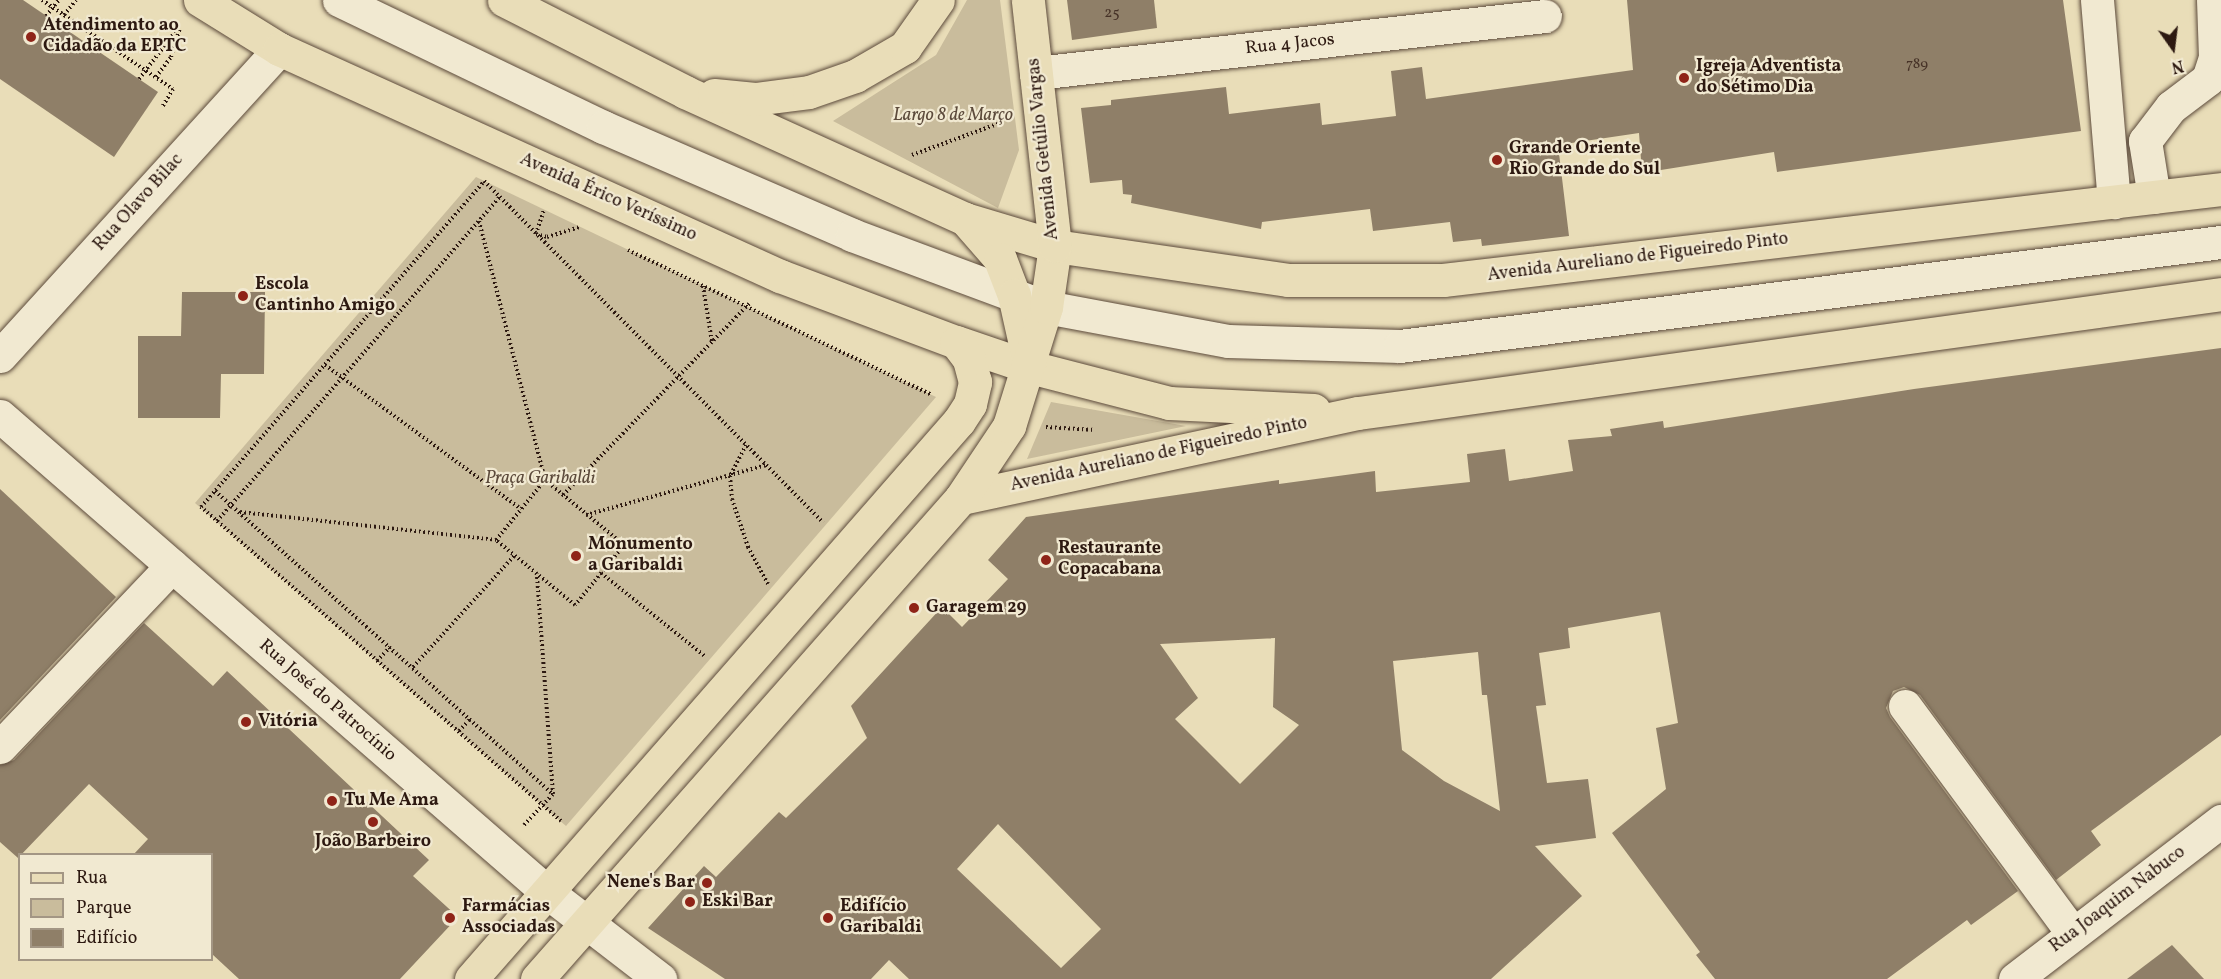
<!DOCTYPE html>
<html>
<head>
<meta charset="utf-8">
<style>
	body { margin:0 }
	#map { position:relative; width:2221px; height:979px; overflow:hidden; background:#e9ddb8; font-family:Vollkorn,serif }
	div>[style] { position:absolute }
	.green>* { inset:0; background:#c9bc9c }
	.building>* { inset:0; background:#8f7f68 }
	.path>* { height:4px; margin-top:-2px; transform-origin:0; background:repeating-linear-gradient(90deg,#2d1911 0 1.5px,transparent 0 4.5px) }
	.roads { filter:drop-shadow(0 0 2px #5c4a3b) drop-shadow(0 0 2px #5c4a3b) }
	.minor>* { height:33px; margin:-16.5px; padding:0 16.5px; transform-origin:16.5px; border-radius:16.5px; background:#f1e9d1 }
	.major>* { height:33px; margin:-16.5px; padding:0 16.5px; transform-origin:16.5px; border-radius:16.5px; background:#e9ddb8 }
	.dots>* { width:16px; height:16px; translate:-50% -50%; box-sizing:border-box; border:3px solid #f1e9d1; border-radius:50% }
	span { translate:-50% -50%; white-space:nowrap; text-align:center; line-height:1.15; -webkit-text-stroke:4.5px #f1e9d1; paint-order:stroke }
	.number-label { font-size:15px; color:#463227 }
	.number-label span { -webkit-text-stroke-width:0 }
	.poi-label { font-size:18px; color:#2d1911; font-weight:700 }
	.left { translate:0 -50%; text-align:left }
	.right { translate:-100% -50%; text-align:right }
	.street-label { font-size:18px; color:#2d1911 }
	.park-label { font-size:18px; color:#5c4a3b; font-style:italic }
	.legend { position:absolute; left:18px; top:853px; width:195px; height:108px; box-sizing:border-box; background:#f1e9d1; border:2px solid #a39684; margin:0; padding:8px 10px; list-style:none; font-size:18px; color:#2d1911 }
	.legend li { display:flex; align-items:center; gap:12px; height:30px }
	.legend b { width:30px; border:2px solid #a39684 }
	.north { position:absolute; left:2143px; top:18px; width:60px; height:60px; -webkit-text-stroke:4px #f1e9d1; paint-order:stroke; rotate:166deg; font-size:16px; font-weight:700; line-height:24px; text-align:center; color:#2d1911 }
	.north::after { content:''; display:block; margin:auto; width:21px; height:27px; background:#2d1911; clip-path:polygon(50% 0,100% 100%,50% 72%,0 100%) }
</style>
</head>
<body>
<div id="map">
	<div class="green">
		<i style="clip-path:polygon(967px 0,1000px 0,1019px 150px,998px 208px,833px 121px,936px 55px)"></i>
		<i style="clip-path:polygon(476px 177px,936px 397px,566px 826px,195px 503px)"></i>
		<i style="clip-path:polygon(1051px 402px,1101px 411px,1186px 426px,1027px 459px)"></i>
	</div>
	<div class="building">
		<i style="clip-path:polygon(0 0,23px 0,158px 92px,114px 157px,0 79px)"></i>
		<i style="clip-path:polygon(1067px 0,1154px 0,1157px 28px,1072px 40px)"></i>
		<i style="clip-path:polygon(1627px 0,2063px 0,2081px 131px,1777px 172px,1774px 152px,1642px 173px,1639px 133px,1558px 145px,1569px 236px,1482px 246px,1481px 239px,1453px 242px,1450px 222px,1373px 231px,1370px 209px,1262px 222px,1261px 229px,1131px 203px,1132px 195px,1123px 194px,1122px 180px,1090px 183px,1081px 108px,1111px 105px,1111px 100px,1226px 87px,1229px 114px,1320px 103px,1322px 125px,1396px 116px,1391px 71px,1422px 67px,1426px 99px,1633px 70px)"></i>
		<i style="clip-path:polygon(182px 292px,265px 292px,264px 374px,221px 374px,220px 418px,138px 418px,138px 336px,181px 336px)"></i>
		<i style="clip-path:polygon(evenodd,2221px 348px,2221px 735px,2091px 831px,2101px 845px,2056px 880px,1920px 695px,1904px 687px,1893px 691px,1886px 708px,1890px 717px,2018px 891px,1971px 925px,1967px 920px,1887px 979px,1715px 979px,1696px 955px,1700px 952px,1612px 833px,1666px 789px,1656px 728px,1678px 723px,1660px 612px,1568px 628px,1570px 648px,1539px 653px,1546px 705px,1536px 706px,1547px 783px,1588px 779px,1596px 838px,1535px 846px,1582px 896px,1491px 979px,909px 979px,889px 960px,871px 979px,725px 979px,648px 928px,704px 866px,716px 877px,779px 812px,786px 818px,867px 738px,851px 706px,942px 607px,962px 627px,1008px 579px,988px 560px,1026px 517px,1279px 480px,1279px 484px,1375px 471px,1376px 492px,1470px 482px,1467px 454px,1505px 449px,1509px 481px,1573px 471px,1568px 440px,1612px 436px,1610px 429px,1663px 421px,1664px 428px,1914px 389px,2221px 348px,1275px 638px,1273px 707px,1299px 725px,1240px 784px,1175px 719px,1198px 698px,1160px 644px,1275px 638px,2221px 348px,1478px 652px,1482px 695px,1487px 695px,1500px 811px,1444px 781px,1402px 750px,1393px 661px,1478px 652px,2221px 348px,998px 824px,1101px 929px,1061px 968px,957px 869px,998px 824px)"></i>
		<i style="clip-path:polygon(0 489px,116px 597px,0 720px)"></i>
		<i style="clip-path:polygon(144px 623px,213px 686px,227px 671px,429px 860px,413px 876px,458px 917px,400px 979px,239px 979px,212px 954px,212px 855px,133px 855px,148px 839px,89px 784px,18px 858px,0 842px,0 765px,14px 760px)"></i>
		<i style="clip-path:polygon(2172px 945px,2204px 979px,2127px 979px)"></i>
	</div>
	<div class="path">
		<i style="left:42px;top:0;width:158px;rotate:34.2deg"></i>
		<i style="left:173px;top:89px;width:21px;rotate:121deg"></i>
		<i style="left:64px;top:15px;width:19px;rotate:-51deg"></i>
		<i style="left:46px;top:16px;width:21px;rotate:-51deg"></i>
		<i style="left:156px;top:77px;width:25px;rotate:-53deg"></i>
		<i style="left:171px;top:57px;width:31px;rotate:-73deg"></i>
		<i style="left:139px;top:79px;width:59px;rotate:-52.5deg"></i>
		<i style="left:912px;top:155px;width:94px;rotate:-20deg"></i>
		<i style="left:1000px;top:123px;width:6px;rotate:-51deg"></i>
		<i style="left:479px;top:221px;width:267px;rotate:75.7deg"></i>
		<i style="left:536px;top:234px;width:11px;rotate:15deg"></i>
		<i style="left:547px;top:237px;width:34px;rotate:-17deg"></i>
		<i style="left:536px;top:234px;width:26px;rotate:-72deg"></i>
		<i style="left:628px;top:250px;width:337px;rotate:25.5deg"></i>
		<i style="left:703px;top:286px;width:57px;rotate:80.9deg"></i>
		<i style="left:325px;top:365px;width:243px;rotate:36.3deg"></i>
		<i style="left:1046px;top:427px;width:49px;rotate:3.5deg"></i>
		<i style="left:746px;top:445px;width:35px;rotate:117deg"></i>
		<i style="left:730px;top:476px;width:23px;rotate:85deg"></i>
		<i style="left:732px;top:499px;width:51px;rotate:71.6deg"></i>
		<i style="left:748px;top:547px;width:42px;rotate:61.6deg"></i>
		<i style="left:545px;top:480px;width:102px;rotate:39.4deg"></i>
		<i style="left:624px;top:545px;width:77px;rotate:129.2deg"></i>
		<i style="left:575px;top:605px;width:102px;rotate:-140.6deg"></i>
		<i style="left:496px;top:540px;width:77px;rotate:-50.8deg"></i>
		<i style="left:215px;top:491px;width:454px;rotate:41.9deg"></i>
		<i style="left:563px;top:495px;width:267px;rotate:-45.8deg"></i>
		<i style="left:240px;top:512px;width:258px;rotate:6.2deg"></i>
		<i style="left:586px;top:515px;width:187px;rotate:-15.5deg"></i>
		<i style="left:217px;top:521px;width:430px;rotate:-48.9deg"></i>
		<i style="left:601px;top:573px;width:134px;rotate:38.7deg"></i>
		<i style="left:377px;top:661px;width:19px;rotate:-47deg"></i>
		<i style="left:413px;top:667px;width:151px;rotate:-47.7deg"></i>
		<i style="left:459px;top:731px;width:16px;rotate:-47deg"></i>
		<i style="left:561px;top:821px;width:478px;rotate:-138.9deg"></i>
		<i style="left:201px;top:507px;width:432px;rotate:-49deg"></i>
		<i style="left:484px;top:181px;width:481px;rotate:45.2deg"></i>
		<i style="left:524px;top:825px;width:42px;rotate:-46.9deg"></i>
		<i style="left:553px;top:794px;width:221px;rotate:-94.2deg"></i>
	</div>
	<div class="roads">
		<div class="minor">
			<i style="left:339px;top:0;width:293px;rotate:25.7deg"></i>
			<i style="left:603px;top:127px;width:271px;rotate:23.4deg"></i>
			<i style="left:852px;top:235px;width:207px;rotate:20.4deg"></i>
			<i style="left:1046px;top:307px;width:185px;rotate:10.6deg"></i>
			<i style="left:1228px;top:341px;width:172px;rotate:1.7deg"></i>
			<i style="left:1400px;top:346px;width:828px;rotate:-7.22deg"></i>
			<i style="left:2097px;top:0;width:203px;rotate:85.2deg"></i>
			<i style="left:1036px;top:73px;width:512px;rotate:-6.39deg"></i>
			<i style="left:2154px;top:197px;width:57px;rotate:-99.1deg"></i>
			<i style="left:2145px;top:141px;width:43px;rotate:-52.6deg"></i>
			<i style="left:2171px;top:107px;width:46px;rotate:-37.1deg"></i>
			<i style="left:2208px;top:79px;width:23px;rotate:-72deg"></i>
			<i style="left:2215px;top:57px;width:57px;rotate:-92deg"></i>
			<i style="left:0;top:356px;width:415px;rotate:-47.7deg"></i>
			<i style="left:0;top:416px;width:725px;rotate:41.03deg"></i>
			<i style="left:547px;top:892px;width:143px;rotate:37.6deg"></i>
			<i style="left:1905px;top:706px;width:283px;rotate:53.6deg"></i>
			<i style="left:0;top:747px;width:250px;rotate:-46.5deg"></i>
			<i style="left:2015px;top:979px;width:260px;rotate:-37.5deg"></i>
		</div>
		<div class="major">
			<i style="left:200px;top:0;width:93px;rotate:31.8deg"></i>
			<i style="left:279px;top:49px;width:303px;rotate:24.4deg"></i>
			<i style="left:555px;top:174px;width:247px;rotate:24.4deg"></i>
			<i style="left:780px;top:276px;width:188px;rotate:20.6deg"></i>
			<i style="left:956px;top:342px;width:78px;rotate:18.7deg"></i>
			<i style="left:1030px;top:367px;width:144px;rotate:14.5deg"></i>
			<i style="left:1169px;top:403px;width:145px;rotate:2.8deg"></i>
			<i style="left:504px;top:0;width:203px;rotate:26.9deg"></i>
			<i style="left:685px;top:92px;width:307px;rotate:24.4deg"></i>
			<i style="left:965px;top:219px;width:94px;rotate:16.7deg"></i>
			<i style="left:1055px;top:246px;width:235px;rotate:8.3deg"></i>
			<i style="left:1288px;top:280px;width:155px"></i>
			<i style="left:1443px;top:280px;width:783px;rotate:-6.67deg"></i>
			<i style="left:714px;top:95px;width:41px;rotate:5.6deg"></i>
			<i style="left:755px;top:99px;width:54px;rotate:-7.4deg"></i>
			<i style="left:809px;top:92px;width:49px;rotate:-19.2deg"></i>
			<i style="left:855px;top:76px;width:58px;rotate:-30.1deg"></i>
			<i style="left:905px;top:47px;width:57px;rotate:-54.9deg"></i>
			<i style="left:965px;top:219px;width:53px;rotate:48.8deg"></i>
			<i style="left:1000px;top:259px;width:39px;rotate:69deg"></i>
			<i style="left:1014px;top:295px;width:69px;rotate:77.4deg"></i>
			<i style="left:961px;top:498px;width:406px;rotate:-12.1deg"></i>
			<i style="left:1358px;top:413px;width:871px;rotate:-7.85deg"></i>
			<i style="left:471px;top:979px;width:741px;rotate:-48.83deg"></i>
			<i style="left:959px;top:421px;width:20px;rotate:-57deg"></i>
			<i style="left:970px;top:404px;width:23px;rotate:-77deg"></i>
			<i style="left:975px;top:382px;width:24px;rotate:-105deg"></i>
			<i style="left:969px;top:359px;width:21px;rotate:-127deg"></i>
			<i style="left:537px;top:979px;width:641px;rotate:-48.6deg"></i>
			<i style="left:961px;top:498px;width:87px;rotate:-56.3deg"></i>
			<i style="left:1009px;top:426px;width:125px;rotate:-72.7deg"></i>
			<i style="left:1046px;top:307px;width:62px;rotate:-81.6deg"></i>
			<i style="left:1055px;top:246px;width:247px;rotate:-96.3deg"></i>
		</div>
	</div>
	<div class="dots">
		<i style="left:31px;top:37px;background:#8f2418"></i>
		<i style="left:1684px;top:78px;background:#8f2418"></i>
		<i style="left:1497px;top:160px;background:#8f2418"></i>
		<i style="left:243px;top:296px;background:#8f2418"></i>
		<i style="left:576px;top:556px;background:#8f2418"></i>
		<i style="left:1046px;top:560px;background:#8f2418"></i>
		<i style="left:914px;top:608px;background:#8f2418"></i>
		<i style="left:246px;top:722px;background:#8f2418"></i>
		<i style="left:332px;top:801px;background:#8f2418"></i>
		<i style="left:373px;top:822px;background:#8f2418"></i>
		<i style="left:707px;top:883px;background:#8f2418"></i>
		<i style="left:690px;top:902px;background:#8f2418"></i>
		<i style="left:450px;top:918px;background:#8f2418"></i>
		<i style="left:828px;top:918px;background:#8f2418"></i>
	</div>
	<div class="number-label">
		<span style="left:1112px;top:14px">25</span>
		<span style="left:1917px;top:65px">789</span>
	</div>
	<div class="poi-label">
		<span class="left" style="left:43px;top:37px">Atendimento ao<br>Cidadão da EPTC</span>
		<span class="left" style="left:1696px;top:78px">Igreja Adventista<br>do Sétimo Dia</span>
		<span class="left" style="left:1509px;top:160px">Grande Oriente<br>Rio Grande do Sul</span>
		<span class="left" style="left:255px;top:296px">Escola<br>Cantinho Amigo</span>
		<span class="left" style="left:588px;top:556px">Monumento<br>a Garibaldi</span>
		<span class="left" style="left:1058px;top:560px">Restaurante<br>Copacabana</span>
		<span class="left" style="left:926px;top:608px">Garagem 29</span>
		<span class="left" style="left:258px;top:722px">Vitória</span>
		<span class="left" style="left:344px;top:801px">Tu Me Ama</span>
		<span style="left:373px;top:842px">João Barbeiro</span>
		<span class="right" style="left:695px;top:883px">Nene's Bar</span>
		<span class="left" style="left:702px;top:902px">Eski Bar</span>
		<span class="left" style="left:462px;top:918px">Farmácias<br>Associadas</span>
		<span class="left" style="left:840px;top:918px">Edifício<br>Garibaldi</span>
	</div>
	<div class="street-label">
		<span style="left:1290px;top:45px;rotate:-6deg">Rua 4 Jacos</span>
		<span style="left:1044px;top:149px;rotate:-96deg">Avenida Getúlio Vargas</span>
		<span style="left:608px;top:198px;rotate:24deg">Avenida Érico Veríssimo</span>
		<span style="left:139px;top:203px;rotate:-48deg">Rua Olavo Bilac</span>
		<span style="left:1638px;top:258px;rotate:-7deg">Avenida Aureliano de Figueiredo Pinto</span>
		<span style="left:1159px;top:455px;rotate:-12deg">Avenida Aureliano de Figueiredo Pinto</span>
		<span style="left:327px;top:701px;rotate:41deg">Rua José do Patrocínio</span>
		<span style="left:2118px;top:900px;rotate:-37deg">Rua Joaquim Nabuco</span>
	</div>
	<div class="park-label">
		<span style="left:953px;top:116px">Largo 8 de Março</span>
		<span style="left:540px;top:479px">Praça Garibaldi</span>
	</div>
	<ul class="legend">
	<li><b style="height:8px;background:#e9ddb8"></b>Rua</li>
	<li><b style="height:16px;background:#c9bc9c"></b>Parque</li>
	<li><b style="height:16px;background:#8f7f68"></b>Edifício</li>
	</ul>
	<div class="north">N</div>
</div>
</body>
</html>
